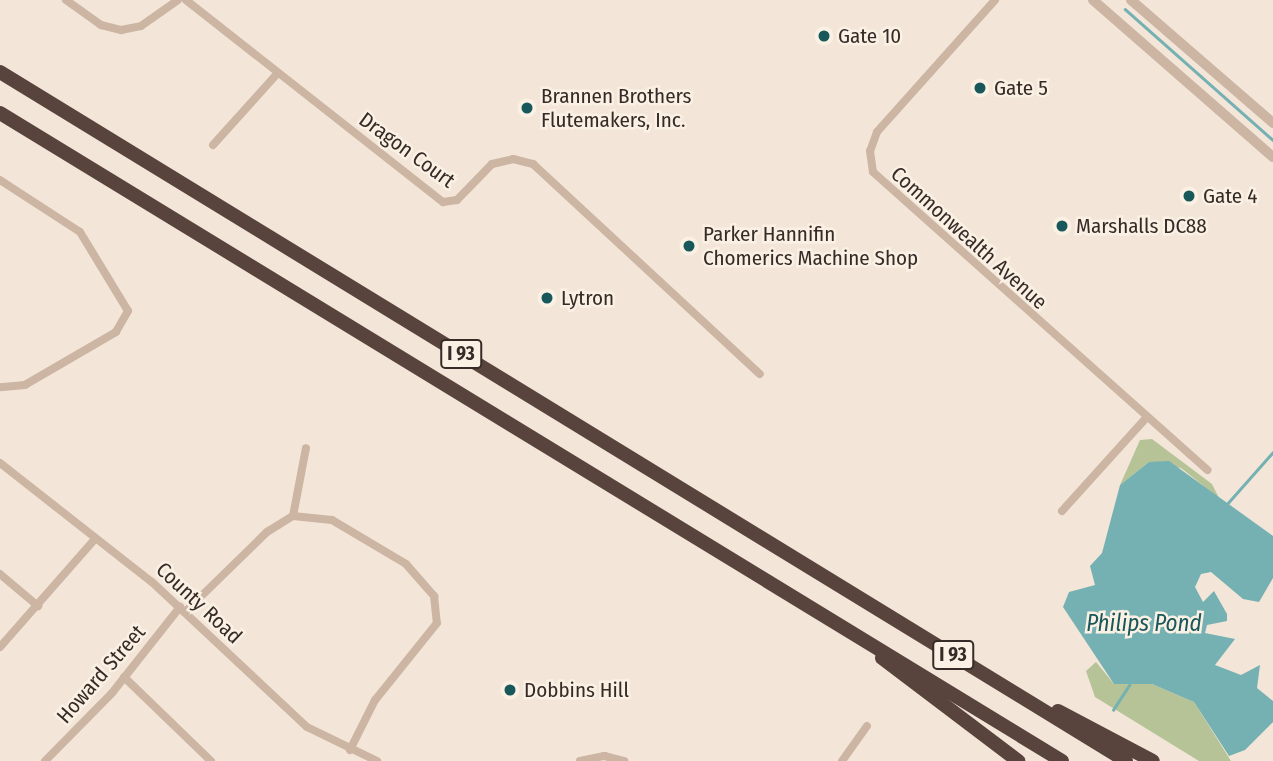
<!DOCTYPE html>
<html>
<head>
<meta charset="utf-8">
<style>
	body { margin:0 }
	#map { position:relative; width:1273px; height:761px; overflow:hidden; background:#f3e6d8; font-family:"Fira Sans Condensed",sans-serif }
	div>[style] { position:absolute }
	.green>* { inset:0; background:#b5c397 }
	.water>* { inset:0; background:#75b0b2 }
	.stream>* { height:2.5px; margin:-1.25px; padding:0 1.25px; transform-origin:1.25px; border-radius:1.25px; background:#75b0b2 }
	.minor>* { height:8px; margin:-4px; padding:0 4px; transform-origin:4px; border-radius:4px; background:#ccb5a3 }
	.tertiary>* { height:10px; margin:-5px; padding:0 5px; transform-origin:5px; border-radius:5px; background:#ccb5a3 }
	.motorway>* { height:14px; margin:-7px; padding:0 7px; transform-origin:7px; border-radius:7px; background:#58443c }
	.dots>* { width:19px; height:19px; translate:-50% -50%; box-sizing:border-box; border:4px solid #faf0e4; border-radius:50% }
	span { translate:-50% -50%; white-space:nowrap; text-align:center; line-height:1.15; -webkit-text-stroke:5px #faf0e4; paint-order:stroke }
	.shield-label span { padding:2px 5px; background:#faf0e4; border:2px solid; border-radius:5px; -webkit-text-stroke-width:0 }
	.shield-label { font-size:19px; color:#362b26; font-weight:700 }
	.poi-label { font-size:21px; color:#362b26 }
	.left { translate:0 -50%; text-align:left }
	.street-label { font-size:21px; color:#362b26 }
	.water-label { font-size:23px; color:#18575a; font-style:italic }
</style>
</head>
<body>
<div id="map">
	<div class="green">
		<i style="clip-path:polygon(1152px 439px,1212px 484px,1219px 498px,1181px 468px,1149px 462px,1120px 485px,1140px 440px)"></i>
		<i style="clip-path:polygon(1096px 662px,1114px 684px,1152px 684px,1194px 702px,1231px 761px,1199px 761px,1095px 697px,1086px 671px)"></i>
	</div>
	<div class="water">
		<i style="clip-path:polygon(1169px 461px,1273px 536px,1273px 578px,1259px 602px,1243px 599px,1211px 572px,1201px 574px,1195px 587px,1203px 602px,1214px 591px,1227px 614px,1227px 621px,1207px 625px,1205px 633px,1235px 639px,1215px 665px,1241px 675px,1260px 665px,1257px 688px,1273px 701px,1273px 722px,1245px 750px,1229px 756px,1194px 702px,1152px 684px,1114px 684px,1063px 607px,1069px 592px,1095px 585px,1090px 566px,1102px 553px,1120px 485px,1149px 462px)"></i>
	</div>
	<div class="stream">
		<i style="left:1125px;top:9px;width:198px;rotate:41.5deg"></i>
		<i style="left:1226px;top:505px;width:71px;rotate:-48.4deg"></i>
		<i style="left:1113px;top:710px;width:30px;rotate:-57deg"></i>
	</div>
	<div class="minor">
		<i style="left:66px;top:0;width:43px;rotate:35.5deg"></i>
		<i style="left:101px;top:25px;width:21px;rotate:14deg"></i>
		<i style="left:121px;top:30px;width:20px;rotate:-11deg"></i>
		<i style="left:141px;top:26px;width:45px;rotate:-35.1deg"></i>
		<i style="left:186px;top:0;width:327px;rotate:38.2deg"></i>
		<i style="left:443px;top:202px;width:14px;rotate:-8deg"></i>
		<i style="left:457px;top:200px;width:50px;rotate:-45.8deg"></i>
		<i style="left:492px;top:164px;width:22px;rotate:-13deg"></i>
		<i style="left:513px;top:159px;width:21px;rotate:14deg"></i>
		<i style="left:533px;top:164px;width:309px;rotate:42.8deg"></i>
		<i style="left:995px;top:0;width:177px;rotate:131.8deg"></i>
		<i style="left:877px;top:132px;width:20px;rotate:110deg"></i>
		<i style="left:870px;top:151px;width:21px;rotate:82deg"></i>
		<i style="left:873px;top:172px;width:448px;rotate:41.7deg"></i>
		<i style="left:213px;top:145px;width:96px;rotate:-48deg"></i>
		<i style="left:0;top:180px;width:95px;rotate:33deg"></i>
		<i style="left:80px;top:232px;width:92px;rotate:58.7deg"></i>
		<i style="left:128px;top:311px;width:24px;rotate:120deg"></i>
		<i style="left:116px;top:332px;width:105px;rotate:149.8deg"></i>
		<i style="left:25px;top:385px;width:25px;rotate:175deg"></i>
		<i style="left:0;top:463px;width:193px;rotate:38.1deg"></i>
		<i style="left:152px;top:582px;width:212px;rotate:43.1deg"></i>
		<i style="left:307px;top:727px;width:78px;rotate:25.9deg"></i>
		<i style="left:1062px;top:511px;width:124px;rotate:-47.9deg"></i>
		<i style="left:293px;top:516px;width:69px;rotate:-79.2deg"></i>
		<i style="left:0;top:574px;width:50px;rotate:40.1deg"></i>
		<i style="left:185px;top:612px;width:115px;rotate:-44.3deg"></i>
		<i style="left:267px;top:532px;width:31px;rotate:-32deg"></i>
		<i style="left:293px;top:516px;width:39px;rotate:6deg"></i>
		<i style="left:332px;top:520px;width:86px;rotate:30.7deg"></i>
		<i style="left:406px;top:564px;width:43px;rotate:48.8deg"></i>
		<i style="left:434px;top:596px;width:27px;rotate:84deg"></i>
		<i style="left:437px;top:623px;width:99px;rotate:128.8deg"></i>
		<i style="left:375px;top:700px;width:56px;rotate:116.6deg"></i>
		<i style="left:0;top:647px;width:144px;rotate:-48.7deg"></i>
		<i style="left:124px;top:677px;width:121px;rotate:44deg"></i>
		<i style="left:45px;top:761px;width:95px;rotate:-45.4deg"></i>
		<i style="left:112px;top:693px;width:110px;rotate:-51.7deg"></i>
		<i style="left:580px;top:761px;width:25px;rotate:-12deg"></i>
		<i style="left:604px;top:756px;width:21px;rotate:14deg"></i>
		<i style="left:842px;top:761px;width:43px;rotate:-54.5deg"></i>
	</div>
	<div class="tertiary">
		<i style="left:1093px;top:0;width:239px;rotate:41.1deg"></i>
		<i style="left:1131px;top:0;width:188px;rotate:40.9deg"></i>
	</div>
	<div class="motorway">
		<i style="left:0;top:72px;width:1320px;rotate:31.46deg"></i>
		<i style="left:0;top:113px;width:1244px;rotate:31.39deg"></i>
		<i style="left:882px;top:658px;width:171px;rotate:37.1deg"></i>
		<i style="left:1058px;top:711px;width:107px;rotate:27.8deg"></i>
	</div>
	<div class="dots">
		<i style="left:824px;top:36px;background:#18575a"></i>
		<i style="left:980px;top:88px;background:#18575a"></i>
		<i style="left:527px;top:108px;background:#18575a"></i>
		<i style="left:1189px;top:196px;background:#18575a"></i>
		<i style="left:1062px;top:226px;background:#18575a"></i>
		<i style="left:689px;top:246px;background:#18575a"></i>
		<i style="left:547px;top:298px;background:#18575a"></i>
		<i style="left:510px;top:690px;background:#18575a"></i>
	</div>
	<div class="shield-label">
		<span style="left:461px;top:354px">I 93</span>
		<span style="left:953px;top:655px">I 93</span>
	</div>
	<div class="poi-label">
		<span class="left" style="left:838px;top:36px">Gate 10</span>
		<span class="left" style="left:994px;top:88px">Gate 5</span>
		<span class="left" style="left:541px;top:108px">Brannen Brothers<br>Flutemakers, Inc.</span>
		<span class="left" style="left:1203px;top:196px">Gate 4</span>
		<span class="left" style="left:1076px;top:226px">Marshalls DC88</span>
		<span class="left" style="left:703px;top:246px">Parker Hannifin<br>Chomerics Machine Shop</span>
		<span class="left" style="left:561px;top:298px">Lytron</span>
		<span class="left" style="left:524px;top:690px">Dobbins Hill</span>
	</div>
	<div class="street-label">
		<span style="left:407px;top:150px;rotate:36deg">Dragon Court</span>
		<span style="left:969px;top:238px;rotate:42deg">Commonwealth Avenue</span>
		<span style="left:199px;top:603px;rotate:43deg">County Road</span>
		<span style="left:101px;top:674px;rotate:-49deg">Howard Street</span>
	</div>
	<div class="water-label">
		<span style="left:1144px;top:623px">Philips Pond</span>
	</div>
</div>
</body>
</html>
